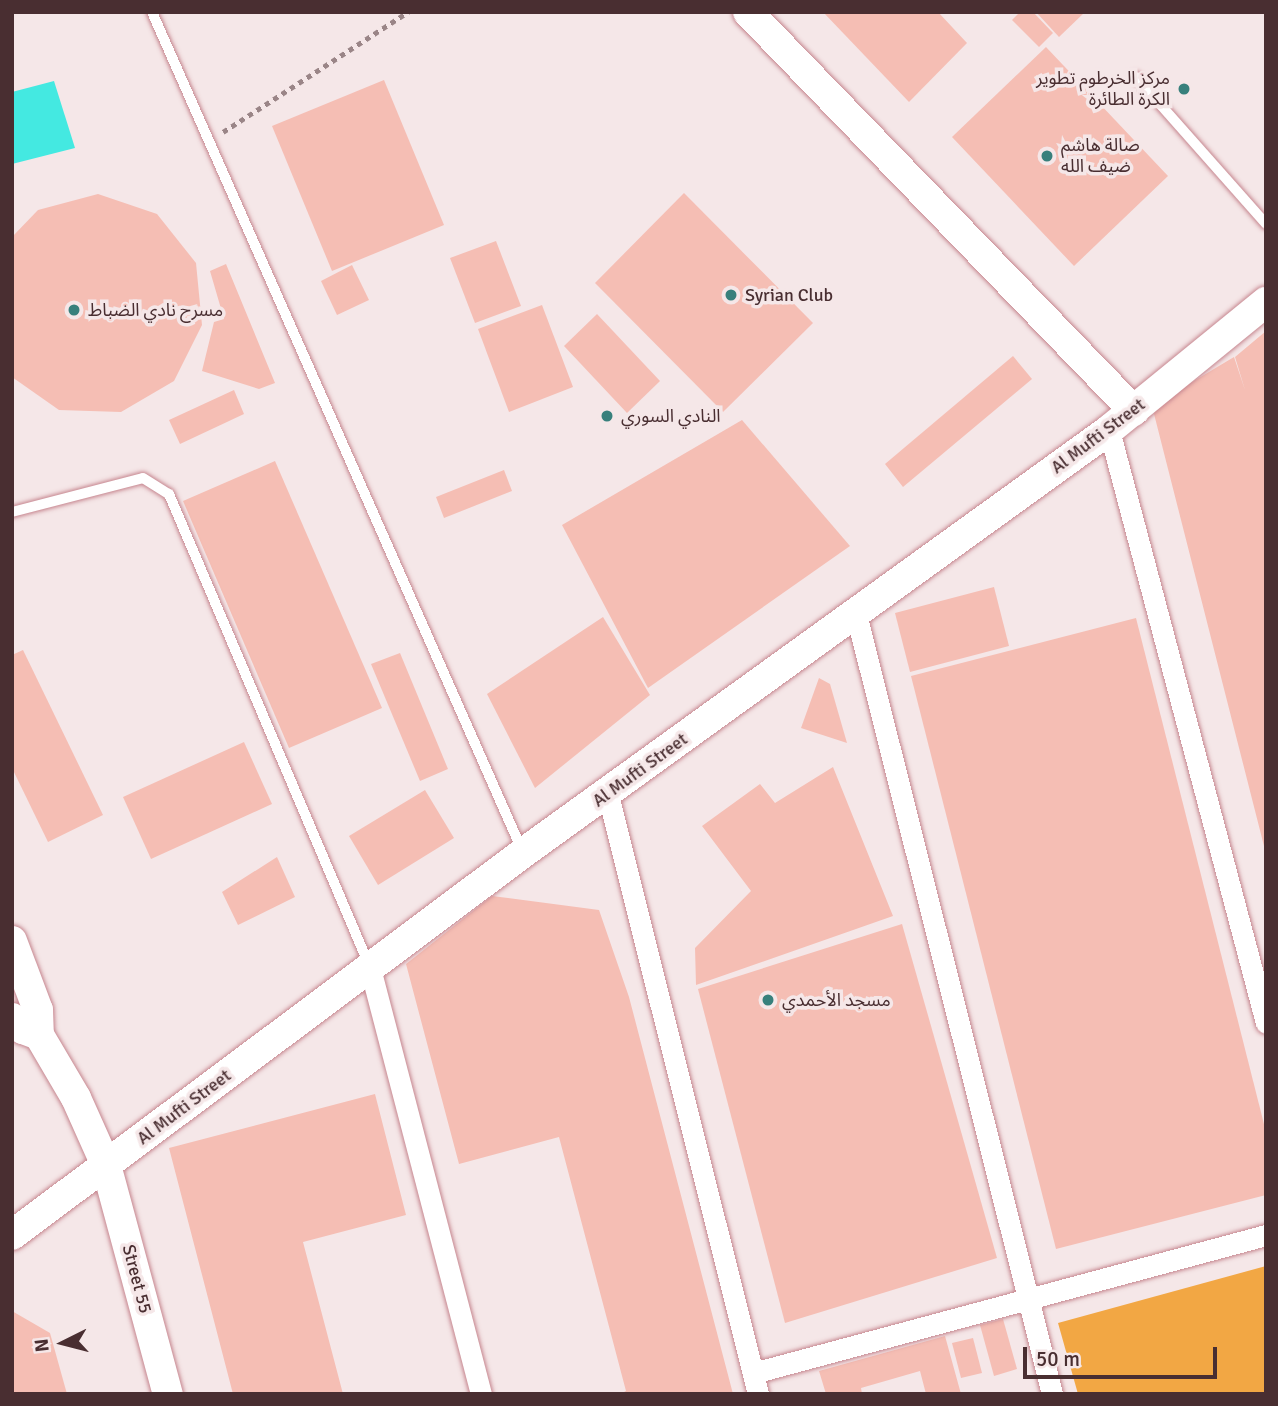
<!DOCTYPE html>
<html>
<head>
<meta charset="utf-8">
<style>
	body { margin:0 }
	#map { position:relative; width:1278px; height:1406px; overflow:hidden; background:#f5e7e8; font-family:Signika,"Noto Sans Arabic",sans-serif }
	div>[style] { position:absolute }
	.green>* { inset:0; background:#f2a744 }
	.water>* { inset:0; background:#44e9e1 }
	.building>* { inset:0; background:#f5beb4 }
	.path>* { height:4.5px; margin-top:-2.25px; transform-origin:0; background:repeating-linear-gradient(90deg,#9a8587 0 5px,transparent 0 10px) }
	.roads { filter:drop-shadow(0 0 2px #c6868f) drop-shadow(0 0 2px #c6868f) }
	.lane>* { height:10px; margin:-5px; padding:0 5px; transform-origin:5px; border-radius:5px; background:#fff }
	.street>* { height:21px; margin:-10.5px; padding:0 10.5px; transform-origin:10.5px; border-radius:10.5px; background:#fff }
	.secondary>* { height:30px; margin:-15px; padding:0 15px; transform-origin:15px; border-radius:15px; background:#fff }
	.dots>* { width:19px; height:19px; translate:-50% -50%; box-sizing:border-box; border:4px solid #f5e7e8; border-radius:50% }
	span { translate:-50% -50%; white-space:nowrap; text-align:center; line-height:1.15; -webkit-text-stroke:7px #f5e7e8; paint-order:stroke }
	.poi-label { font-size:18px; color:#492e31 }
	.right { translate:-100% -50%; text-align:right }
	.left { translate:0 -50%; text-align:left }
	.street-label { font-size:18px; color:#492e31 }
	.frame { position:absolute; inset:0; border:14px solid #492e31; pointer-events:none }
	.north { position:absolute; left:28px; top:1308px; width:70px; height:70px; -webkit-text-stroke:5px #f5e7e8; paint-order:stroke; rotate:264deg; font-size:19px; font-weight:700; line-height:28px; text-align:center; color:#492e31 }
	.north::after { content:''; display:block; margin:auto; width:24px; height:32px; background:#492e31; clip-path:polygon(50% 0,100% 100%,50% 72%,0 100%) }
	.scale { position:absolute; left:1023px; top:1347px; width:194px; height:32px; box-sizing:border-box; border:4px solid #492e31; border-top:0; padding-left:9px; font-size:21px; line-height:24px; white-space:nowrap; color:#492e31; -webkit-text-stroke:5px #f5e7e8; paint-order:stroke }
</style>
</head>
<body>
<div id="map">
	<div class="green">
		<i style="clip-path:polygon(1266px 1266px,1266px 1394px,1078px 1394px,1058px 1323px)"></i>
	</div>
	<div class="water">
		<i style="clip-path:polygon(54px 81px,75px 148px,12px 164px,12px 92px)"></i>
	</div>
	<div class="building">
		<i style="clip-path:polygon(823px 12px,938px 12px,967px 43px,909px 102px)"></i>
		<i style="clip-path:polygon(1020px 12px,1033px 12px,1053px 33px,1039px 47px,1012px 20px)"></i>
		<i style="clip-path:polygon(1036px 12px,1085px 12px,1059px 37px)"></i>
		<i style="clip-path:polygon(1046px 47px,1168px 176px,1074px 266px,952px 137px)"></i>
		<i style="clip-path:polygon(384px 80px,444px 225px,332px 271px,272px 126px)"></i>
		<i style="clip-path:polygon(684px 193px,813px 323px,723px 412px,595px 283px)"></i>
		<i style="clip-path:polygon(98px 194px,157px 214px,196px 263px,202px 325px,174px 381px,121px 412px,59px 410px,12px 377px,12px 237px,38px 210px)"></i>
		<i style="clip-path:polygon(496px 241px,521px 306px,475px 323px,450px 258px)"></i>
		<i style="clip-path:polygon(226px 264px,275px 383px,259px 389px,202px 371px,214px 322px,224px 319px,210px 271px)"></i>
		<i style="clip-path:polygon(352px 265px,369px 300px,337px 315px,321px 281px)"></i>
		<i style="clip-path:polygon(542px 305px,573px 387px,509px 412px,478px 329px)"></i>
		<i style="clip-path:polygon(597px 314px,660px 381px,627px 413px,564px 346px)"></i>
		<i style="clip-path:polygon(1266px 331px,1266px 850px,1265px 850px,1152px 406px,1234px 357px,1245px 390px,1235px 357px)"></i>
		<i style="clip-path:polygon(1013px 356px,1032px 379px,903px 487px,885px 464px)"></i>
		<i style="clip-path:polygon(234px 390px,244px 414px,180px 444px,169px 420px)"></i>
		<i style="clip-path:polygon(742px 420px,850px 546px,648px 688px,562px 525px)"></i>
		<i style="clip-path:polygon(275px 461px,382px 708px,289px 748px,183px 501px)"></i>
		<i style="clip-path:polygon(504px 470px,512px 491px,444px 518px,436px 497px)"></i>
		<i style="clip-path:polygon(994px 587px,1009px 646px,910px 672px,895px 613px)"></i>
		<i style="clip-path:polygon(603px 617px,650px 695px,535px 788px,487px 694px)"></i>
		<i style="clip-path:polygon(1136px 618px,1266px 1132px,1266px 1195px,1056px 1249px,911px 676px)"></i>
		<i style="clip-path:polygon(23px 650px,103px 815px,48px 842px,12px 768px,12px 655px)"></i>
		<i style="clip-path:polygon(400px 653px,448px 769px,420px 781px,371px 664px)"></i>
		<i style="clip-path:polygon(819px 678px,830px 684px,847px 743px,801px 728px)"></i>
		<i style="clip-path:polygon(244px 742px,272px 804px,151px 859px,123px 797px)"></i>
		<i style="clip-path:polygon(833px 767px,893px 916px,696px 985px,695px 948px,751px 891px,702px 826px,760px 784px,775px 803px)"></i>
		<i style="clip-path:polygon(425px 790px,454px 838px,378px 885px,349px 836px)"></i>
		<i style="clip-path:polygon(277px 857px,295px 897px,238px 925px,222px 892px)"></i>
		<i style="clip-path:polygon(492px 896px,599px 910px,629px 997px,733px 1394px,620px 1394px,626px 1391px,559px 1137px,459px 1164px,406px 964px)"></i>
		<i style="clip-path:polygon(902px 924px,997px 1258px,785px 1323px,698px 989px)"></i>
		<i style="clip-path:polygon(375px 1094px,406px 1215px,303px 1242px,343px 1394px,233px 1394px,169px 1148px)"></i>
		<i style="clip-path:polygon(12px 1311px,50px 1333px,67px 1394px,12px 1394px)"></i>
		<i style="clip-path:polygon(1003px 1319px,1017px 1369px,994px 1376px,980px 1325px)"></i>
		<i style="clip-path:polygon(945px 1336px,961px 1394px,926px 1394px,920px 1371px,861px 1388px,862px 1394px,826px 1394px,819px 1371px)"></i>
		<i style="clip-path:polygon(973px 1338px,982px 1373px,961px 1378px,952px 1343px)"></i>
	</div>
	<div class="path">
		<i style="left:223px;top:132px;width:221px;rotate:-33deg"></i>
	</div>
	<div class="roads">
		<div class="lane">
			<i style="left:152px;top:12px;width:916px;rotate:66.18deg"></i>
			<i style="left:1136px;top:77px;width:196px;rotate:48.5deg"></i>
			<i style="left:12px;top:512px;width:135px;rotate:-14.5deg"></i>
			<i style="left:143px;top:478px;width:31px;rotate:32deg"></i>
			<i style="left:169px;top:494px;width:512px;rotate:66.99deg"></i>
		</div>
		<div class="street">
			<i style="left:1109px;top:430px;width:613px;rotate:75.17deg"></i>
			<i style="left:855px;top:610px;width:808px;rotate:75.89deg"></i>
			<i style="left:608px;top:795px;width:617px;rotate:75.94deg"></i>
			<i style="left:370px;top:968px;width:440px;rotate:75.4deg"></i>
			<i style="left:753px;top:1373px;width:531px;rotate:-15.06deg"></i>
		</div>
		<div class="secondary">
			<i style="left:748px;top:12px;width:555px;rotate:45.95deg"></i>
			<i style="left:12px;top:941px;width:74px;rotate:69.4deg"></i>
			<i style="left:38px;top:1010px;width:25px;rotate:88deg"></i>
			<i style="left:39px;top:1035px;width:73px;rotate:59.6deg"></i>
			<i style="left:76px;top:1098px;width:73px;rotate:65.9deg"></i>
			<i style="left:106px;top:1165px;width:237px;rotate:74.9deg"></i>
			<i style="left:12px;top:1018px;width:16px;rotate:45deg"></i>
			<i style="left:23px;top:1029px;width:17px;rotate:21deg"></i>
			<i style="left:12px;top:1235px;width:638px;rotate:-36.78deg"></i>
			<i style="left:523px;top:853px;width:723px;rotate:-35.82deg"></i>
			<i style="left:1109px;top:430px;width:203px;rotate:-39.2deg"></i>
		</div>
	</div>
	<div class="dots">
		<i style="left:1184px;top:89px;background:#38807c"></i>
		<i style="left:1047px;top:156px;background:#38807c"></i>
		<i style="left:731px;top:295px;background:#38807c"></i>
		<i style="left:74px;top:310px;background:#38807c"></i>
		<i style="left:607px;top:416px;background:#38807c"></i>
		<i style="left:768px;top:1000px;background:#38807c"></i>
	</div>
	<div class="poi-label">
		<span class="right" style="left:1170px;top:89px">مركز الخرطوم تطوير<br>الكرة الطائرة</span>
		<span class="left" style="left:1061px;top:156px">صالة هاشم<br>ضيف الله</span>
		<span class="left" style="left:745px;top:295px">Syrian Club</span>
		<span class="left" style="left:88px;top:310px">مسرح نادي الضباط</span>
		<span class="left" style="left:621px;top:416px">النادي السوري</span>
		<span class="left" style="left:782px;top:1000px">مسجد الأحمدي</span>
	</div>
	<div class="street-label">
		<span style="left:1098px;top:436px;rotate:-37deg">Al Mufti Street</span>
		<span style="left:640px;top:770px;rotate:-36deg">Al Mufti Street</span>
		<span style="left:184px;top:1107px;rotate:-37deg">Al Mufti Street</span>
		<span style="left:137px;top:1279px;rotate:75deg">Street 55</span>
	</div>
	<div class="frame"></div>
	<div class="north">N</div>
	<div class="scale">50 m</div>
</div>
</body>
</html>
